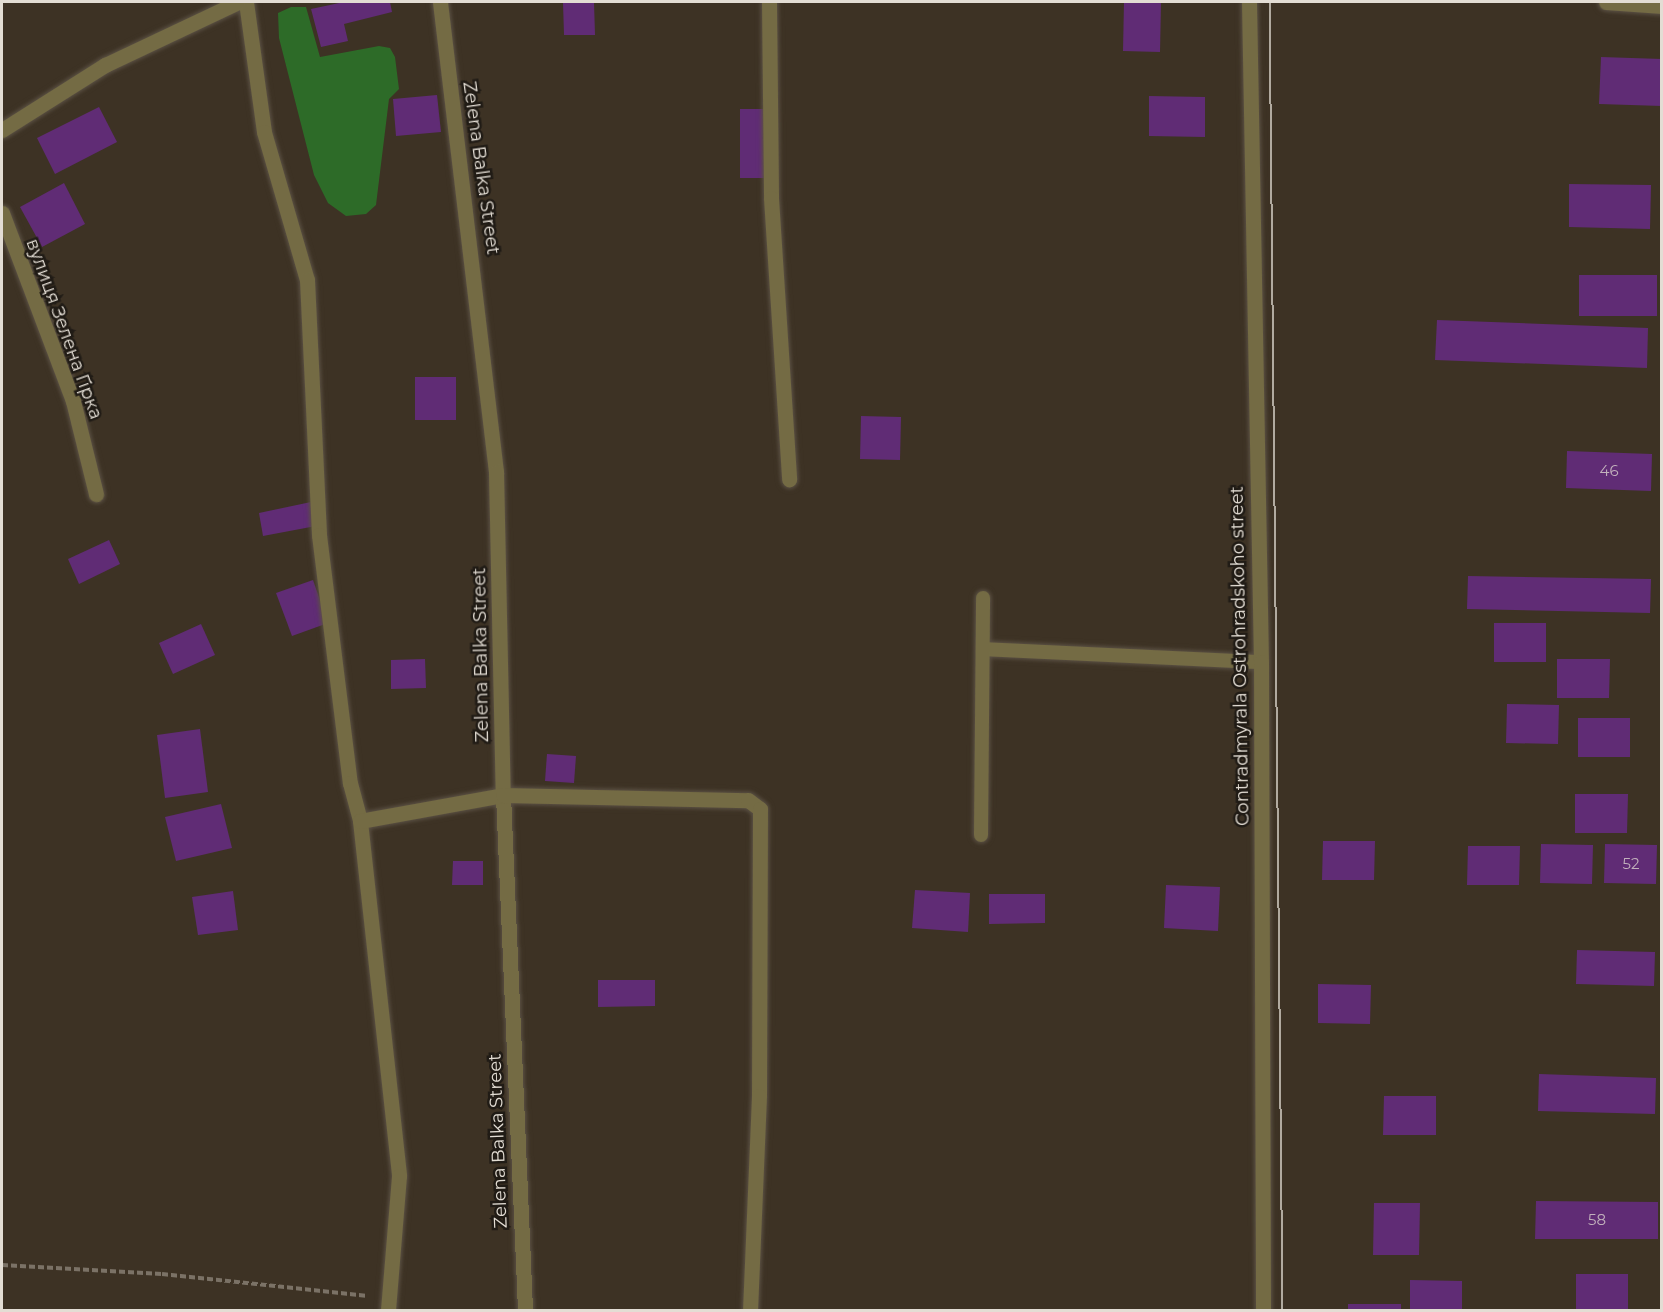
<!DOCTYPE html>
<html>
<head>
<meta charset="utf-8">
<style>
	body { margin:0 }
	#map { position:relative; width:1663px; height:1312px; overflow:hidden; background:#3d3224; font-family:Montserrat,sans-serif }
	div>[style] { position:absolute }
	.green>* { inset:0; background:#2d6b28 }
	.building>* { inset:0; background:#602c75 }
	.path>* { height:4px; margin-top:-2px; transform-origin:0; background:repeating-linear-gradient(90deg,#7b7266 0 6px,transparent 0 9px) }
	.roads { filter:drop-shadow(0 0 2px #5b5144) drop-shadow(0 0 2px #5b5144) }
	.service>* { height:14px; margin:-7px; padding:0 7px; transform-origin:7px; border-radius:7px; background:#746b44 }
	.minor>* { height:15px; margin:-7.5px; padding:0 7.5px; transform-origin:7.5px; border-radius:7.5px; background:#746b44 }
	.tram>* { height:1.5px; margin:-0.75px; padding:0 0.75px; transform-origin:0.75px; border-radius:0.75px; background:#b1aa9f }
	span { translate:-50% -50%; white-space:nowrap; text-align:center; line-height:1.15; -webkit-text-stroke:5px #201b15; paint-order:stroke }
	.number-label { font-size:15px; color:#c2b1bc }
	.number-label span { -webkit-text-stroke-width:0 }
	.street-label { font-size:18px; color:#e3ddd4 }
	.frame { position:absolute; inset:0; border:3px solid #e3ddd4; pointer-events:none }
</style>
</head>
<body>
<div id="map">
	<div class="green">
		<i style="clip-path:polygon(291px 7px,306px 7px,320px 57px,379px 46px,390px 48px,395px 57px,399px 89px,389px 99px,376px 205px,366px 214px,346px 216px,328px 203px,314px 175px,279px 38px,278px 13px)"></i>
	</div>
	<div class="building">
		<i style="clip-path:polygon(344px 2px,390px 2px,392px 12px,344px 24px,348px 41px,321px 47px,311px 9px)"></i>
		<i style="clip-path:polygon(563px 2px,594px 2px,595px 35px,564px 35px)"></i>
		<i style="clip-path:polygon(1124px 2px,1161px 2px,1160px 52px,1123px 51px)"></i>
		<i style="clip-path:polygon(1601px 57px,1662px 59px,1662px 106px,1599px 104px)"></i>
		<i style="clip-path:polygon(437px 95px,441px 132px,396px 136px,393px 99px)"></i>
		<i style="clip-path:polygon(1149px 96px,1205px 97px,1205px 137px,1149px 136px)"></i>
		<i style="clip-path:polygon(99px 107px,117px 142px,55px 174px,37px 138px)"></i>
		<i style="clip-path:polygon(740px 109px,765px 109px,765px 178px,740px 178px)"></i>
		<i style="clip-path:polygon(64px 183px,85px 224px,42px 247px,20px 207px)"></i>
		<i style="clip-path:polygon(1569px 184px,1651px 185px,1650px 229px,1569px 227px)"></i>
		<i style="clip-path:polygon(1579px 275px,1657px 275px,1657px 316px,1579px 316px)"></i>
		<i style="clip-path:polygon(1437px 320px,1648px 328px,1647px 368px,1435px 360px)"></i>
		<i style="clip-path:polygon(415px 377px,456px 377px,456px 420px,415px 420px)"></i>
		<i style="clip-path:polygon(861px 416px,901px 417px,900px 460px,860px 459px)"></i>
		<i style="clip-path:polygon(1567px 451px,1652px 454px,1651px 491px,1566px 488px)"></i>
		<i style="clip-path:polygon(311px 502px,316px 526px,263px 536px,259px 513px)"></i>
		<i style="clip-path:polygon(109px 540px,120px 564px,79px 584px,68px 559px)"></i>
		<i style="clip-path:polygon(1468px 576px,1651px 579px,1650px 613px,1467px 609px)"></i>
		<i style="clip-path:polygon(313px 580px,328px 623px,292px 636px,276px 593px)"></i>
		<i style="clip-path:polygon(1494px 623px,1546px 623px,1546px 662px,1494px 662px)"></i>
		<i style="clip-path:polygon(201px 624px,215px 655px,173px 674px,159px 643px)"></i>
		<i style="clip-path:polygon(425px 659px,426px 688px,391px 689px,391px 660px)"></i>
		<i style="clip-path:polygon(1557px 659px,1610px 659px,1609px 698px,1557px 698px)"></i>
		<i style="clip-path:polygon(1507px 704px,1559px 705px,1558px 744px,1506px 743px)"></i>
		<i style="clip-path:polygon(1578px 718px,1630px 718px,1630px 757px,1578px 757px)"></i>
		<i style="clip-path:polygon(200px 729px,208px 792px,165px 798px,157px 735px)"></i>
		<i style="clip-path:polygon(547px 754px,576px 756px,574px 783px,545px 781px)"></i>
		<i style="clip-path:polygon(1575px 794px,1628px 794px,1627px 833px,1575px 833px)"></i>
		<i style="clip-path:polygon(221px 804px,232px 848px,176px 861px,165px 817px)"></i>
		<i style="clip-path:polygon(1323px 841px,1375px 841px,1374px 880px,1322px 880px)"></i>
		<i style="clip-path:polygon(1541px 844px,1593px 845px,1592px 884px,1540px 883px)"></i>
		<i style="clip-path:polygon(1605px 844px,1657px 845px,1656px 884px,1604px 883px)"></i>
		<i style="clip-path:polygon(1468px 846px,1520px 846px,1519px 885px,1467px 885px)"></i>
		<i style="clip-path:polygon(453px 861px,483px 861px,483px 885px,452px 885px)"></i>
		<i style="clip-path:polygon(1166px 885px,1220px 887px,1218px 931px,1164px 928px)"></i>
		<i style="clip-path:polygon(915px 890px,970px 893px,968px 932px,912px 928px)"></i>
		<i style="clip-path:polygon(233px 891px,238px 930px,198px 935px,192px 897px)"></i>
		<i style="clip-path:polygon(989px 894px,1045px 894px,1045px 923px,989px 924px)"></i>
		<i style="clip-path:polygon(1577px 950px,1655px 952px,1654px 986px,1576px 984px)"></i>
		<i style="clip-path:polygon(598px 980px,655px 980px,655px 1006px,598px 1007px)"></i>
		<i style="clip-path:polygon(1318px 984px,1371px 985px,1370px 1024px,1318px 1023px)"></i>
		<i style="clip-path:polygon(1539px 1074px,1656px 1078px,1655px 1114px,1538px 1111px)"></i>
		<i style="clip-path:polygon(1384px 1096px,1436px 1096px,1436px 1135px,1383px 1135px)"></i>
		<i style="clip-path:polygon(1536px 1201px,1658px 1202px,1658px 1239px,1535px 1239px)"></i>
		<i style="clip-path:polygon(1374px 1203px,1420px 1203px,1419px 1255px,1373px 1255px)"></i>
		<i style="clip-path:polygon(1576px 1274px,1628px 1274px,1628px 1310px,1576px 1310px)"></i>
		<i style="clip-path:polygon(1410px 1280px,1462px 1281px,1462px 1310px,1410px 1310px)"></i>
		<i style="clip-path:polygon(1348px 1304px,1401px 1304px,1401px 1310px,1348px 1310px)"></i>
	</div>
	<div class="path">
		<i style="left:2px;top:1265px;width:160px;rotate:3.2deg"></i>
		<i style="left:162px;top:1274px;width:207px;rotate:6.1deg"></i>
	</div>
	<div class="roads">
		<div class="service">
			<i style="left:983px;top:649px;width:278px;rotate:2.7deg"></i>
			<i style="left:981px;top:835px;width:237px;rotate:-89.5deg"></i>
		</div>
		<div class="minor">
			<i style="left:246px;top:2px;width:131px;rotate:82.1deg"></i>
			<i style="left:264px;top:132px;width:154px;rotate:73.8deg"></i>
			<i style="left:307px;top:280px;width:255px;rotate:87.3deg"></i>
			<i style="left:319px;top:535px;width:250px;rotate:82.9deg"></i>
			<i style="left:350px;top:783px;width:39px;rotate:75deg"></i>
			<i style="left:360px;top:821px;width:357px;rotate:83.7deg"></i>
			<i style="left:399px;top:1176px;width:134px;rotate:94.7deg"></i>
			<i style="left:440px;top:2px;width:473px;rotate:83.2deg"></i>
			<i style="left:496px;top:472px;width:323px;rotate:88.8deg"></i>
			<i style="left:503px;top:795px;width:515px;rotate:87.55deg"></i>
			<i style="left:769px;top:2px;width:196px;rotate:89.4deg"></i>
			<i style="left:771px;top:198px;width:282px;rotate:86.3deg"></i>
			<i style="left:1249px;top:2px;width:660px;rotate:88.96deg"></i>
			<i style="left:1261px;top:662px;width:648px;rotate:89.82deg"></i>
			<i style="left:1606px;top:2px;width:56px;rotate:4.1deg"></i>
			<i style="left:2px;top:130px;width:122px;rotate:-32.3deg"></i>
			<i style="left:105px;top:65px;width:147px;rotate:-25.3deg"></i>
			<i style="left:2px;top:213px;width:201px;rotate:69.3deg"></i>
			<i style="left:73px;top:401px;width:96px;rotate:76.1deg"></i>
			<i style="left:360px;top:821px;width:145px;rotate:-10.3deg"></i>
			<i style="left:503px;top:795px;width:245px;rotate:1.2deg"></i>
			<i style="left:748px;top:800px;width:15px;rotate:37deg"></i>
			<i style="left:760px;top:809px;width:287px;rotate:90.2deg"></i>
			<i style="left:759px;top:1096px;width:214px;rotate:92.4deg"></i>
		</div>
	</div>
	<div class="tram">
		<i style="left:1270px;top:2px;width:1308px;rotate:89.43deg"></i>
	</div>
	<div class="number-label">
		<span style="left:1609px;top:471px">46</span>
		<span style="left:1631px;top:864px">52</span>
		<span style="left:1597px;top:1220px">58</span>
	</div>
	<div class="street-label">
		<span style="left:481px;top:168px;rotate:82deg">Zelena Balka Street</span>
		<span style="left:64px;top:329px;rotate:70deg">вулиця Зелена Гірка</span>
		<span style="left:481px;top:655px;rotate:-91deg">Zelena Balka Street</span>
		<span style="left:1240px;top:656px;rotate:-91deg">Contradmyrala Ostrohradskoho street</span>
		<span style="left:498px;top:1141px;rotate:-92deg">Zelena Balka Street</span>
	</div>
	<div class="frame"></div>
</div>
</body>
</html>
